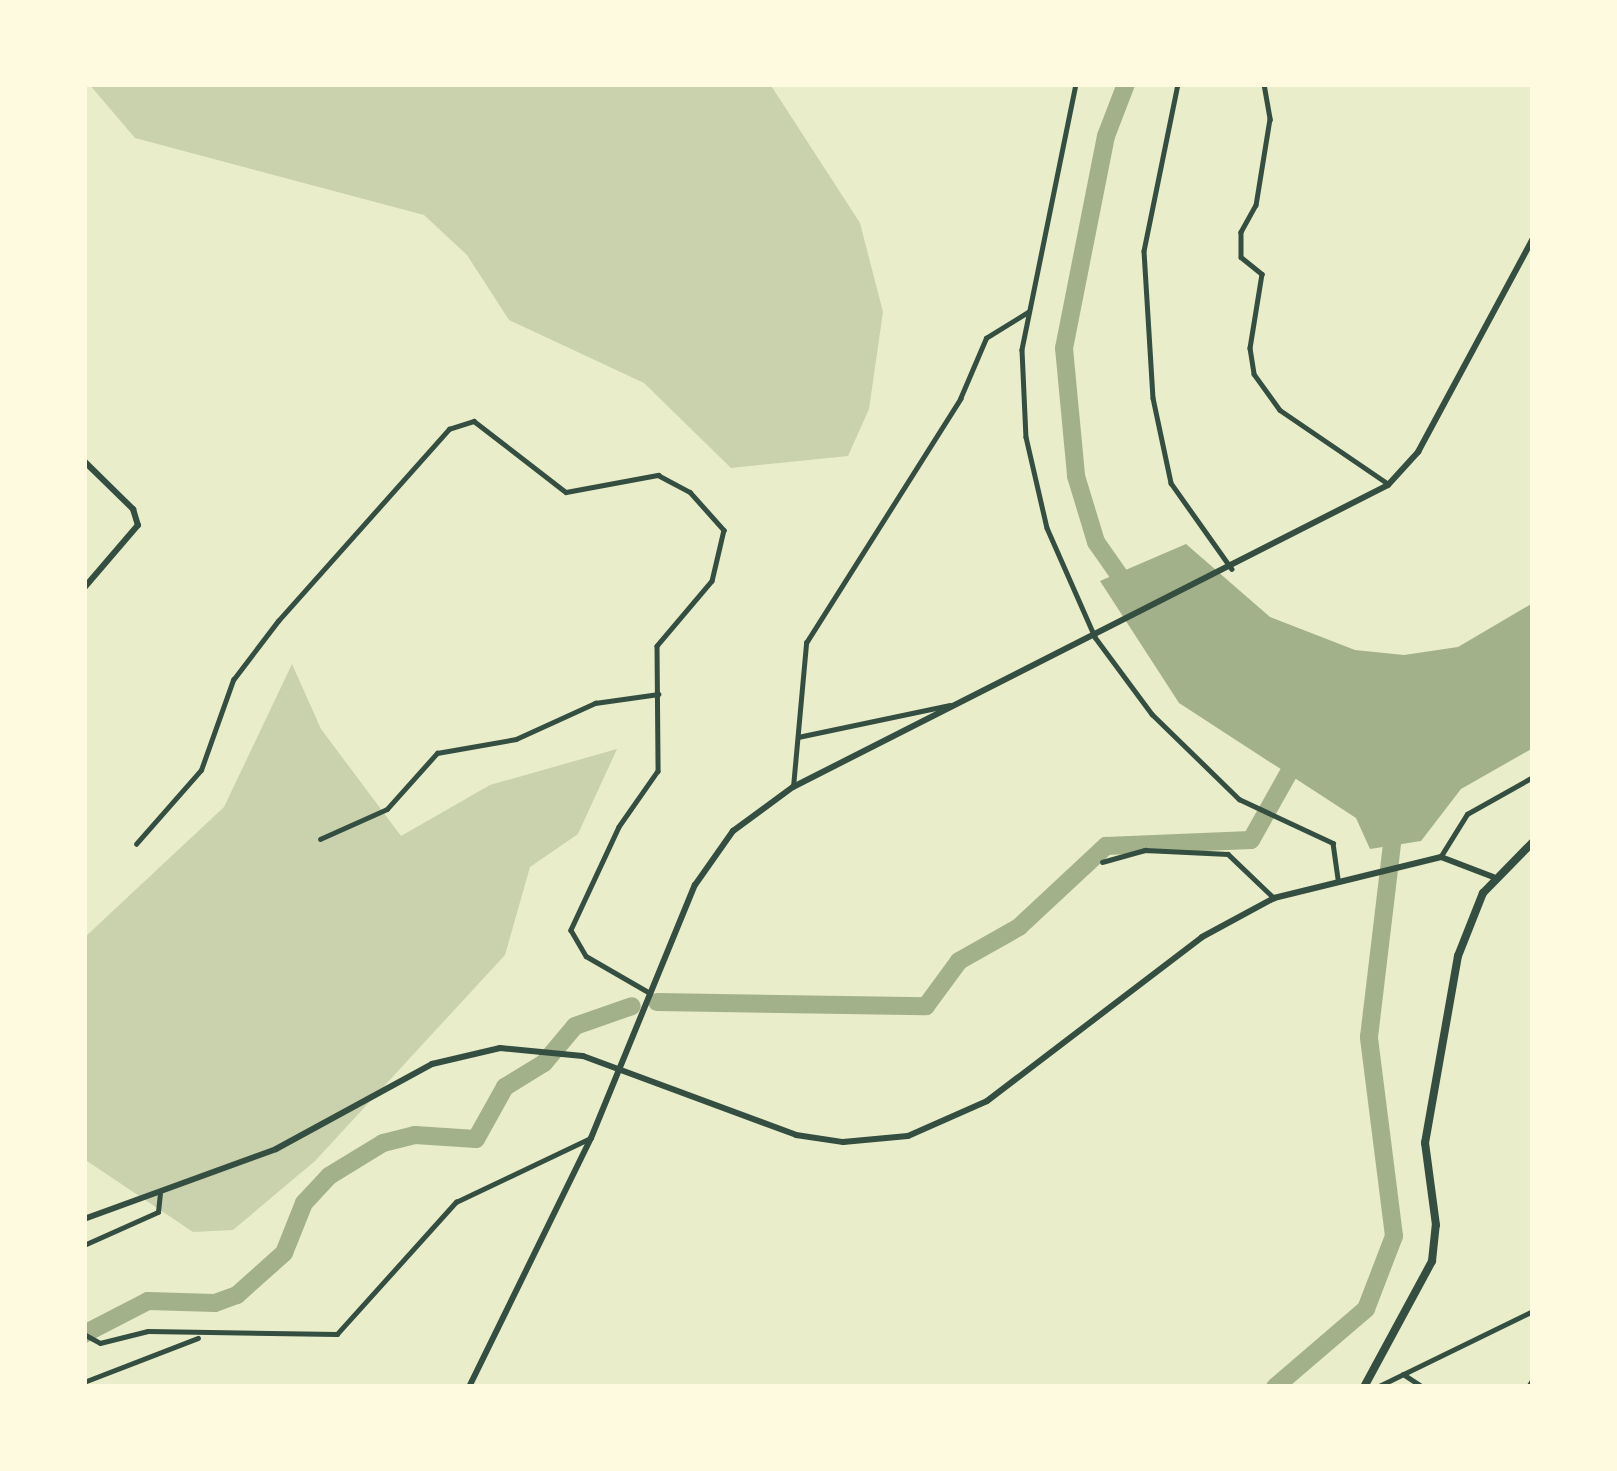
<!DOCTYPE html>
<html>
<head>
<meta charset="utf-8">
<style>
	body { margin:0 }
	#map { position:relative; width:1617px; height:1471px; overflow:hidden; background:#e9edc9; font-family:Quicksand,sans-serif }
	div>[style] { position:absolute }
	.green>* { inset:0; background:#cad2ad }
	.water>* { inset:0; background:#a3b18a }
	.river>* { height:18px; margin:-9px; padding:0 9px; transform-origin:9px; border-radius:9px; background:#a3b18a }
	.minor>* { height:4.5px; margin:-2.25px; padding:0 2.25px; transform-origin:2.25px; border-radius:2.25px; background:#344e41 }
	.tertiary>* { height:6px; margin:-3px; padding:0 3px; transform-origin:3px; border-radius:3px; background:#344e41 }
	.secondary>* { height:6px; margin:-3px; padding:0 3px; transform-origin:3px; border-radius:3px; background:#344e41 }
	.primary>* { height:8px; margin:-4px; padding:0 4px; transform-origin:4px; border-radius:4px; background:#344e41 }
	span { translate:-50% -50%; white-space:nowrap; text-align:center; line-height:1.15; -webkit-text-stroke:12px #fefae0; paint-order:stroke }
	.frame { position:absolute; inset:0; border:87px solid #fefae0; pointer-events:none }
</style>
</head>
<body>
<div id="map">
	<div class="green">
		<i style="clip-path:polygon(89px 84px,770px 84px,860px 223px,883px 312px,869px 409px,848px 456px,731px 468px,644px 383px,509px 320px,467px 255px,424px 215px,135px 138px)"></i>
		<i style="clip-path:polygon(292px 664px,321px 729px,401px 836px,490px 785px,617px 749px,578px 834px,530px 867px,505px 955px,315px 1161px,233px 1230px,193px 1232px,84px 1159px,84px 938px,224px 807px)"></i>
	</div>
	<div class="water">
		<i style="clip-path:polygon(1186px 544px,1270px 617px,1355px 650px,1404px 655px,1458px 647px,1533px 603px,1533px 748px,1461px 789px,1421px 841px,1370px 849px,1356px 818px,1179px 703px,1100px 581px)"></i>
	</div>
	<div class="river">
		<i style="left:1126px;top:84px;width:56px;rotate:111deg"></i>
		<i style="left:1106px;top:136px;width:216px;rotate:101.2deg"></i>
		<i style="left:1064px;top:348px;width:129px;rotate:84.6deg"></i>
		<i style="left:1076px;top:476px;width:69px;rotate:73.1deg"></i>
		<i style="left:1096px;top:542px;width:61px;rotate:55deg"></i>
		<i style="left:657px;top:1002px;width:269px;rotate:0.9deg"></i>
		<i style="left:926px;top:1006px;width:56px;rotate:-53.7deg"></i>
		<i style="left:959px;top:961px;width:69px;rotate:-29.5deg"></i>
		<i style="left:1019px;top:927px;width:119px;rotate:-43deg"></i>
		<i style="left:1106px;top:846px;width:145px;rotate:-2.4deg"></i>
		<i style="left:1251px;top:840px;width:94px;rotate:-60.7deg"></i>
		<i style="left:84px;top:1334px;width:72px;rotate:-27.3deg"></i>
		<i style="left:148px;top:1301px;width:67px;rotate:1.7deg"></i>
		<i style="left:215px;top:1303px;width:23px;rotate:-20deg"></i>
		<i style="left:237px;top:1295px;width:63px;rotate:-41.8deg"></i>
		<i style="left:284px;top:1253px;width:54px;rotate:-68.2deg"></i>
		<i style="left:304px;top:1203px;width:37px;rotate:-47deg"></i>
		<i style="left:329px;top:1176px;width:63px;rotate:-31.4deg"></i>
		<i style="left:383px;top:1143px;width:33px;rotate:-14deg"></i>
		<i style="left:415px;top:1135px;width:61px;rotate:3.8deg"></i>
		<i style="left:476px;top:1139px;width:60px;rotate:-60.9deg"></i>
		<i style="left:505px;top:1087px;width:46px;rotate:-31.6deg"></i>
		<i style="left:544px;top:1063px;width:48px;rotate:-50deg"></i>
		<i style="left:575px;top:1026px;width:60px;rotate:-19.3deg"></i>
		<i style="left:1275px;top:1387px;width:120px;rotate:-40.6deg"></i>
		<i style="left:1366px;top:1309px;width:78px;rotate:-69deg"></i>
		<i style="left:1394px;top:1236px;width:201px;rotate:-97.2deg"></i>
		<i style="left:1369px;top:1037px;width:211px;rotate:-83.2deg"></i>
	</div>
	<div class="minor">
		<i style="left:1076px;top:84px;width:271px;rotate:101.5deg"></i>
		<i style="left:1022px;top:350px;width:87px;rotate:87.4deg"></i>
		<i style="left:1026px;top:437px;width:93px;rotate:77deg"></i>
		<i style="left:1047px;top:528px;width:119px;rotate:66.2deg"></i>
		<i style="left:1095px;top:637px;width:96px;rotate:53.5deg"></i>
		<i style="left:1152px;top:714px;width:122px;rotate:44.3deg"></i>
		<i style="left:1239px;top:799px;width:104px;rotate:25.1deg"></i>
		<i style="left:1333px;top:843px;width:37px;rotate:82deg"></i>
		<i style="left:1178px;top:84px;width:170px;rotate:101.5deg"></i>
		<i style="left:1144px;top:251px;width:147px;rotate:86.5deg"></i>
		<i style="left:1153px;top:398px;width:87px;rotate:78deg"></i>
		<i style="left:1171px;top:483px;width:105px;rotate:54.7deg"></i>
		<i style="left:1264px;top:84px;width:36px;rotate:80deg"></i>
		<i style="left:1270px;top:119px;width:87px;rotate:99.2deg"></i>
		<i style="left:1256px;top:205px;width:31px;rotate:119deg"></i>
		<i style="left:1241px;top:232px;width:25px;rotate:90deg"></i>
		<i style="left:1241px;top:257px;width:27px;rotate:39deg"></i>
		<i style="left:1262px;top:274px;width:75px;rotate:99.2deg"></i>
		<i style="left:1250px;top:348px;width:26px;rotate:81deg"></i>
		<i style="left:1254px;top:374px;width:44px;rotate:54.2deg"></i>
		<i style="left:1280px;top:410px;width:130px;rotate:34.3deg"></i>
		<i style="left:798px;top:737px;width:155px;rotate:-11.9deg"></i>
		<i style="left:793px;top:787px;width:145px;rotate:-84.8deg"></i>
		<i style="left:806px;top:643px;width:289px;rotate:-57.7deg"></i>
		<i style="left:960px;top:399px;width:66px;rotate:-66.9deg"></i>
		<i style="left:986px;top:338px;width:49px;rotate:-31.8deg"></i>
		<i style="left:320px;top:839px;width:73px;rotate:-24.1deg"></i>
		<i style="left:387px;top:809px;width:75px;rotate:-48.2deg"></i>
		<i style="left:437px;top:753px;width:80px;rotate:-10deg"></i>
		<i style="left:516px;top:739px;width:87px;rotate:-24.5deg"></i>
		<i style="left:595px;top:703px;width:64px;rotate:-8.1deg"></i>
		<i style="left:136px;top:844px;width:98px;rotate:-48.7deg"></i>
		<i style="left:201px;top:770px;width:96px;rotate:-70.4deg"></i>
		<i style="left:233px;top:680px;width:74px;rotate:-52.7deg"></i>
		<i style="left:278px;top:621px;width:257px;rotate:-48.3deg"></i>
		<i style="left:449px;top:429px;width:26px;rotate:-18deg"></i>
		<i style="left:474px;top:421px;width:116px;rotate:37.7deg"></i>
		<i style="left:566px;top:492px;width:94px;rotate:-10.5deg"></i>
		<i style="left:658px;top:475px;width:36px;rotate:28deg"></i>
		<i style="left:690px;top:492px;width:51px;rotate:48.2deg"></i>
		<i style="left:724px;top:530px;width:52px;rotate:103.2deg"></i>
		<i style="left:712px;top:581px;width:85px;rotate:130.2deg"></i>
		<i style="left:657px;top:646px;width:125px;rotate:89.5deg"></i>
		<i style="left:658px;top:771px;width:68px;rotate:124.9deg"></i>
		<i style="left:619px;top:827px;width:114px;rotate:115deg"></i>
		<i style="left:571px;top:930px;width:30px;rotate:60deg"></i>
		<i style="left:586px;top:956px;width:74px;rotate:30deg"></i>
		<i style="left:1441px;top:856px;width:49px;rotate:-58.2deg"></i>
		<i style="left:1467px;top:814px;width:76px;rotate:-29.3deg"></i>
		<i style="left:1102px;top:862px;width:45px;rotate:-15.6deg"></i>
		<i style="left:1145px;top:850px;width:83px;rotate:2.8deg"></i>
		<i style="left:1228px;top:854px;width:64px;rotate:43.7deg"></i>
		<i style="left:84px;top:1245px;width:81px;rotate:-24deg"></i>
		<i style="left:158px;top:1212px;width:18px;rotate:-84deg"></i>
		<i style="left:84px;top:1334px;width:18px;rotate:29deg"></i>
		<i style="left:100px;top:1343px;width:49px;rotate:-14deg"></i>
		<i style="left:148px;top:1331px;width:189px;rotate:0.9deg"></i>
		<i style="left:337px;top:1334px;width:178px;rotate:-48deg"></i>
		<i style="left:456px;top:1202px;width:149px;rotate:-25.4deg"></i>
		<i style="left:1403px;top:1374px;width:24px;rotate:33deg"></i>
		<i style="left:84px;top:1382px;width:122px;rotate:-21.1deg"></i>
		<i style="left:1377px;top:1387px;width:174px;rotate:-26deg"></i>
		<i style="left:1528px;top:1387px;width:9px;rotate:-58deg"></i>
	</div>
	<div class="tertiary">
		<i style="left:84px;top:461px;width:69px;rotate:44.4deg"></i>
		<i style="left:133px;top:509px;width:17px;rotate:73deg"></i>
		<i style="left:138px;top:525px;width:83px;rotate:130.6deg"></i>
		<i style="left:469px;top:1387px;width:277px;rotate:-63.9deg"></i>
		<i style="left:591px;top:1138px;width:274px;rotate:-67.7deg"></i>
		<i style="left:695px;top:885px;width:66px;rotate:-54.9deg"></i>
		<i style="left:733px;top:831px;width:74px;rotate:-36.3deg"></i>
		<i style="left:793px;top:787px;width:667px;rotate:-26.91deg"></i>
		<i style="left:1388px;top:485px;width:45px;rotate:-47.7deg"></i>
		<i style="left:1418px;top:452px;width:243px;rotate:-61.7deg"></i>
	</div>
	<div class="secondary">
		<i style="left:84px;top:1219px;width:204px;rotate:-20deg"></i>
		<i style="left:276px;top:1149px;width:178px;rotate:-28.6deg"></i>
		<i style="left:432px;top:1064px;width:70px;rotate:-13.2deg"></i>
		<i style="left:500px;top:1048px;width:83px;rotate:5.5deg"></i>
		<i style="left:583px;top:1056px;width:227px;rotate:20.3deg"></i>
		<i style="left:796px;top:1135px;width:48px;rotate:8.5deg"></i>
		<i style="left:843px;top:1142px;width:65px;rotate:-5.3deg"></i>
		<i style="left:908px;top:1136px;width:86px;rotate:-23.9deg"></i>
		<i style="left:987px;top:1101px;width:270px;rotate:-37.3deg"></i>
		<i style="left:1202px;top:937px;width:82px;rotate:-28.4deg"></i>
		<i style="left:1274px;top:898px;width:172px;rotate:-13.8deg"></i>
		<i style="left:1441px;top:857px;width:56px;rotate:21deg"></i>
	</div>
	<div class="primary">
		<i style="left:1364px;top:1387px;width:143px;rotate:-61.6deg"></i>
		<i style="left:1432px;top:1261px;width:36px;rotate:-84deg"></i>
		<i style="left:1436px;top:1225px;width:83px;rotate:-97.6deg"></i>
		<i style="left:1425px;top:1143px;width:190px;rotate:-80deg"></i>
		<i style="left:1458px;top:956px;width:68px;rotate:-68.4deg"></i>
		<i style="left:1483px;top:893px;width:71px;rotate:-45.6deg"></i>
	</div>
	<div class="frame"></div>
</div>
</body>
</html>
